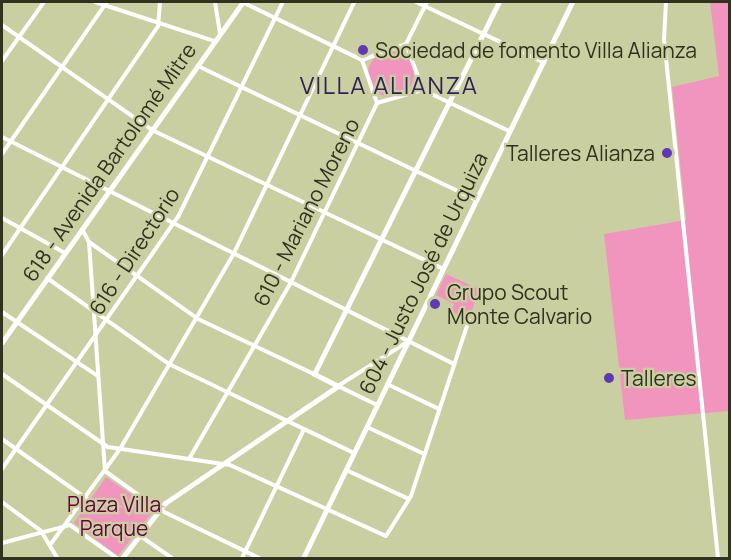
<!DOCTYPE html>
<html>
<head>
<meta charset="utf-8">
<style>
	body { margin:0 }
	#map { position:relative; width:731px; height:560px; overflow:hidden; background:#cacfa1; font-family:Manrope,sans-serif }
	div>[style] { position:absolute }
	.green>* { inset:0; background:#f295be }
	.round { border-radius:50% }
	.street>* { height:4px; margin:-2px; padding:0 2px; transform-origin:2px; border-radius:2px; background:#fff }
	.secondary>* { height:5px; margin:-2.5px; padding:0 2.5px; transform-origin:2.5px; border-radius:2.5px; background:#fff }
	.dots>* { width:16px; height:16px; translate:-50% -50%; box-sizing:border-box; border:3px solid #cacfa1; border-radius:50% }
	span { translate:-50% -50%; white-space:nowrap; text-align:center; line-height:1.15; -webkit-text-stroke:4.5px #cacfa1; paint-order:stroke }
	.poi-label { font-size:21px; color:#303220 }
	.left { translate:0 -50%; text-align:left }
	.right { translate:-100% -50%; text-align:right }
	.street-label { font-size:21px; color:#303220 }
	.park-label { font-size:21px; color:#62043b }
	.quarter-label { font-size:24px; color:#31205a; letter-spacing:1.5px }
	.frame { position:absolute; inset:0; border:3px solid #303220; pointer-events:none }
</style>
</head>
<body>
<div id="map">
	<div class="green">
		<i style="clip-path:polygon(710px 2px,729px 2px,729px 411px,625px 420px,604px 234px,686px 220px,672px 87px,719px 76px)"></i>
		<i class="round" style="left:368px;top:51px;width:46px;height:46px"></i>
		<i style="clip-path:polygon(446px 274px,479px 289px,469px 320px,451px 312px,454px 304px,436px 295px)"></i>
		<i style="clip-path:polygon(106px 477px,154px 510px,118px 556px,74px 523px)"></i>
	</div>
	<div class="street">
		<i style="left:95px;top:2px;width:125px;rotate:18.1deg"></i>
		<i style="left:215px;top:2px;width:31px;rotate:81deg"></i>
		<i style="left:242px;top:2px;width:133px;rotate:25.8deg"></i>
		<i style="left:362px;top:60px;width:46px;rotate:70.8deg"></i>
		<i style="left:416px;top:2px;width:140px;rotate:25.3deg"></i>
		<i style="left:666px;top:2px;width:37px;rotate:93deg"></i>
		<i style="left:664px;top:39px;width:522px;rotate:84.06deg"></i>
		<i style="left:2px;top:25px;width:183px;rotate:35deg"></i>
		<i style="left:152px;top:130px;width:322px;rotate:25.5deg"></i>
		<i style="left:362px;top:60px;width:47px;rotate:-20deg"></i>
		<i style="left:2px;top:61px;width:72px;rotate:-54.6deg"></i>
		<i style="left:198px;top:66px;width:309px;rotate:25.7deg"></i>
		<i style="left:423px;top:90px;width:49px;rotate:-110.3deg"></i>
		<i style="left:406px;top:44px;width:47px;rotate:-63.4deg"></i>
		<i style="left:423px;top:90px;width:95px;rotate:25.5deg"></i>
		<i style="left:377px;top:103px;width:48px;rotate:-15.8deg"></i>
		<i style="left:2px;top:137px;width:506px;rotate:26.67deg"></i>
		<i style="left:2px;top:154px;width:185px;rotate:-55.4deg"></i>
		<i style="left:2px;top:218px;width:72px;rotate:29.1deg"></i>
		<i style="left:82px;top:229px;width:15px;rotate:62deg"></i>
		<i style="left:89px;top:242px;width:133px;rotate:35.2deg"></i>
		<i style="left:198px;top:319px;width:128px;rotate:25.4deg"></i>
		<i style="left:89px;top:242px;width:230px;rotate:86deg"></i>
		<i style="left:105px;top:471px;width:65px;rotate:35.6deg"></i>
		<i style="left:158px;top:509px;width:112px;rotate:25.9deg"></i>
		<i style="left:2px;top:255px;width:277px;rotate:-55.7deg"></i>
		<i style="left:158px;top:26px;width:24px;rotate:-85deg"></i>
		<i style="left:47px;top:278px;width:149px;rotate:35.2deg"></i>
		<i style="left:169px;top:364px;width:205px;rotate:25.7deg"></i>
		<i style="left:2px;top:312px;width:115px;rotate:33.7deg"></i>
		<i style="left:2px;top:374px;width:129px;rotate:34.6deg"></i>
		<i style="left:108px;top:447px;width:123px;rotate:8.4deg"></i>
		<i style="left:230px;top:465px;width:171px;rotate:24.5deg"></i>
		<i style="left:386px;top:536px;width:47px;rotate:-58deg"></i>
		<i style="left:411px;top:496px;width:185px;rotate:-71.8deg"></i>
		<i style="left:387px;top:384px;width:58px;rotate:25.7deg"></i>
		<i style="left:377px;top:405px;width:43px;rotate:-154deg"></i>
		<i style="left:338px;top:386px;width:82px;rotate:-32.5deg"></i>
		<i style="left:367px;top:427px;width:63px;rotate:25.3deg"></i>
		<i style="left:2px;top:439px;width:104px;rotate:35.2deg"></i>
		<i style="left:189px;top:459px;width:204px;rotate:-60deg"></i>
		<i style="left:291px;top:282px;width:199px;rotate:-64.3deg"></i>
		<i style="left:2px;top:469px;width:307px;rotate:-55.1deg"></i>
		<i style="left:178px;top:217px;width:239px;rotate:-64deg"></i>
		<i style="left:346px;top:470px;width:69px;rotate:24.7deg"></i>
		<i style="left:2px;top:502px;width:49px;rotate:36.6deg"></i>
		<i style="left:41px;top:531px;width:31px;rotate:59deg"></i>
		<i style="left:139px;top:535px;width:40px;rotate:34.9deg"></i>
		<i style="left:2px;top:543px;width:70px;rotate:-14.8deg"></i>
		<i style="left:70px;top:525px;width:57px;rotate:35.1deg"></i>
		<i style="left:50px;top:545px;width:119px;rotate:-53.9deg"></i>
		<i style="left:120px;top:449px;width:227px;rotate:-59.8deg"></i>
		<i style="left:234px;top:253px;width:278px;rotate:-64.4deg"></i>
		<i style="left:242px;top:558px;width:143px;rotate:-64.3deg"></i>
	</div>
	<div class="secondary">
		<i style="left:2px;top:342px;width:417px;rotate:-54.7deg"></i>
		<i style="left:338px;top:386px;width:27px;rotate:-153deg"></i>
		<i style="left:314px;top:374px;width:415px;rotate:-63.6deg"></i>
		<i style="left:122px;top:558px;width:70px;rotate:-52deg"></i>
		<i style="left:165px;top:503px;width:209px;rotate:-34.1deg"></i>
		<i style="left:303px;top:558px;width:618px;rotate:-64.18deg"></i>
	</div>
	<div class="dots">
		<i style="left:363px;top:50px;background:#5f39b1"></i>
		<i style="left:667px;top:153px;background:#5f39b1"></i>
		<i style="left:435px;top:304px;background:#5f39b1"></i>
		<i style="left:609px;top:378px;background:#5f39b1"></i>
	</div>
	<div class="poi-label">
		<span class="left" style="left:375px;top:50px">Sociedad de fomento Villa Alianza</span>
		<span class="right" style="left:655px;top:153px">Talleres Alianza</span>
		<span class="left" style="left:447px;top:304px">Grupo Scout<br>Monte Calvario</span>
		<span class="left" style="left:621px;top:378px">Talleres</span>
	</div>
	<div class="street-label">
		<span style="left:109px;top:162px;rotate:-55deg">618 - Avenida Bartolomé Mitre</span>
		<span style="left:306px;top:212px;rotate:-63deg">610 - Mariano Moreno</span>
		<span style="left:134px;top:251px;rotate:-57deg">616 - Directorio</span>
		<span style="left:423px;top:273px;rotate:-64deg">604 - Justo José de Urquiza</span>
	</div>
	<div class="park-label">
		<span style="left:114px;top:516px">Plaza Villa<br>Parque</span>
	</div>
	<div class="quarter-label">
		<span style="left:389px;top:85px">VILLA ALIANZA</span>
	</div>
	<div class="frame"></div>
</div>
</body>
</html>
